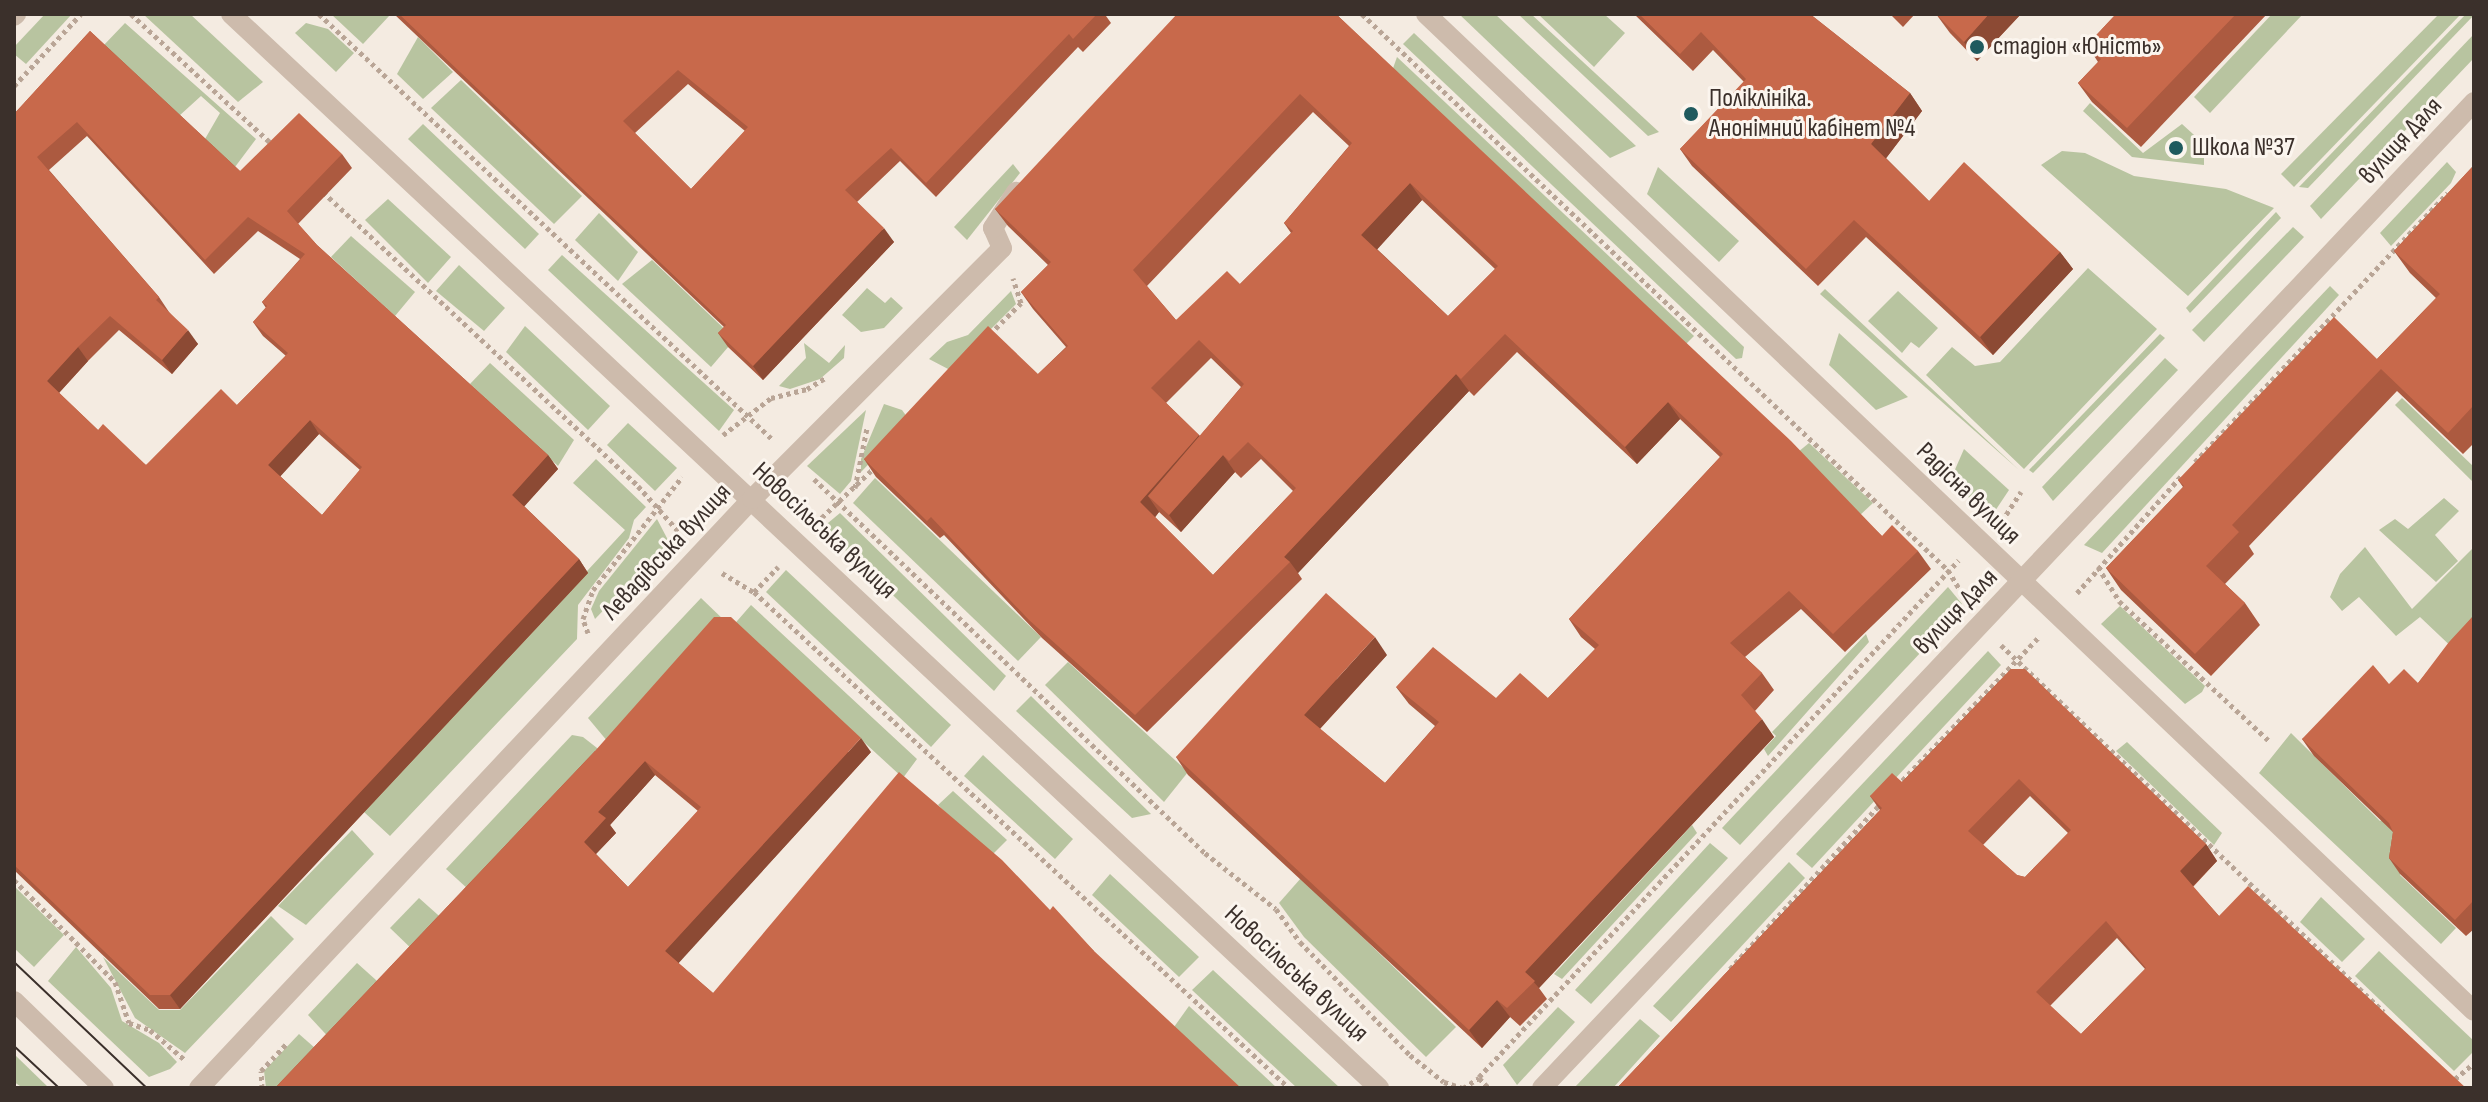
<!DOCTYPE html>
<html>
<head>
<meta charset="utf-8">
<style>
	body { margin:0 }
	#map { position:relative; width:2488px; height:1102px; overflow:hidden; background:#f4ebe1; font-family:"Sofia Sans Condensed",sans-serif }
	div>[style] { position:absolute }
	.green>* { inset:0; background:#b8c4a0 }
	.path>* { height:5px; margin-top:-2.5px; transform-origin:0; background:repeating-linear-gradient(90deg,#b9a596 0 4px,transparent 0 8px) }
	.minor>* { height:20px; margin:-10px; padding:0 10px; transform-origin:10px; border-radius:10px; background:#cdbbac }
	.tram>* { height:2px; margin:-1px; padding:0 1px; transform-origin:1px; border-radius:1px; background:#3b302b }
	.wall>* { inset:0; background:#ac5a40 }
	.shaded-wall>* { inset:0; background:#8c4a34 }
	.building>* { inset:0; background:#c8694b }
	.dots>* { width:22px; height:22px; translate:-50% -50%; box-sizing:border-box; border:4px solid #fbf5ee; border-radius:50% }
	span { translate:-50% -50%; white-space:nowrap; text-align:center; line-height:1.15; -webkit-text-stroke:6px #fbf5ee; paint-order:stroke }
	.poi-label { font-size:26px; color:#3b302b }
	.left { translate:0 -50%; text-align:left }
	.street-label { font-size:26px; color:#3b302b }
	.frame { position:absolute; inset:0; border:16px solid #3b302b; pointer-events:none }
</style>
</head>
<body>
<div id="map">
	<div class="green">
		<i style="clip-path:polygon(45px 14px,72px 14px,26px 64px,14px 54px,14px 47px)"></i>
		<i style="clip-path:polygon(143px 14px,190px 14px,263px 82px,238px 102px)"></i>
		<i style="clip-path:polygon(331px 14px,389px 14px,390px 15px,363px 44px)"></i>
		<i style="clip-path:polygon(1459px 14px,1495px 14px,1636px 146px,1610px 158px)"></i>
		<i style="clip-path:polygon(1518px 14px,1531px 14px,1659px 132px,1648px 136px)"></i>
		<i style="clip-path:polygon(1538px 14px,1604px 14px,1625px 33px,1594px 67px)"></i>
		<i style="clip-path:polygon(2272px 14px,2303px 14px,2210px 113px,2194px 97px)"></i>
		<i style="clip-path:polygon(2439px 14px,2461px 14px,2294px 187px,2281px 174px)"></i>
		<i style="clip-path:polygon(2466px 14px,2474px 15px,2308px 188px,2299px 187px)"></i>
		<i style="clip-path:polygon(125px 23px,256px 139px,235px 167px,205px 139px,220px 113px,201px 96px,179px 116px,103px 46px)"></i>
		<i style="clip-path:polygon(306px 23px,328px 29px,354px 53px,336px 72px,295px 33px)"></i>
		<i style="clip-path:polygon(1414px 33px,1744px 347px,1742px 358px,1736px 359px,1403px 44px)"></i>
		<i style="clip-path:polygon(2474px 34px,2474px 58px,2321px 219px,2310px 206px)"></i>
		<i style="clip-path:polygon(418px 37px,453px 72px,423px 99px,397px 74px)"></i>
		<i style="clip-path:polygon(1397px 57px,1694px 336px,1684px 346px,1391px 74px)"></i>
		<i style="clip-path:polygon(461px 80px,582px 196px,554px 224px,431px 108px)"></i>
		<i style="clip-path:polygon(2090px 103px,2143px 153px,2182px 124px,2204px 144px,2204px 165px,2132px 157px,2083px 111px)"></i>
		<i style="clip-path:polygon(423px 124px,539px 234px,525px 249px,408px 139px)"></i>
		<i style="clip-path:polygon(2062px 151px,2085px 153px,2134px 176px,2226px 189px,2274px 208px,2188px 296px,2041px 165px)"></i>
		<i style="clip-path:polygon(2447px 162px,2456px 172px,2451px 183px,2391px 246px,2380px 233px)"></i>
		<i style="clip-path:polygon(1013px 164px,1020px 173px,967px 240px,954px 227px)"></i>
		<i style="clip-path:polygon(1658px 167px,1739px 241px,1719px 262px,1647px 194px)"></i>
		<i style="clip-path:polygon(388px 199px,451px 257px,428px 283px,365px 220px)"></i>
		<i style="clip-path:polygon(2276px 212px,2281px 218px,2190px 313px,2186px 308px)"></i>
		<i style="clip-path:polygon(599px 213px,638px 252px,618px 281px,575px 240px)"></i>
		<i style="clip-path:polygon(2293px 227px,2304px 237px,2204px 342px,2192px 330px)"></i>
		<i style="clip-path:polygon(351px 236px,415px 292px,395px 316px,331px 257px)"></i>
		<i style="clip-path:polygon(562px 255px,734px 410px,719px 431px,548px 270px)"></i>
		<i style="clip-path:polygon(652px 260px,735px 339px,711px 367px,622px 284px)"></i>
		<i style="clip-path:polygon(459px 265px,505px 308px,484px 331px,436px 291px)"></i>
		<i style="clip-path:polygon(2088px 268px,2157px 329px,2024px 469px,1926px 375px,1952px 347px,1975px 366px,2000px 362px)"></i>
		<i style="clip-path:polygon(2330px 286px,2339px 295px,2102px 553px,2084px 545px)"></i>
		<i style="clip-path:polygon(867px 288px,885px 303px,891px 297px,903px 308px,884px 328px,861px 332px,842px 315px)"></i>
		<i style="clip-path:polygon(1825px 289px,2019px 470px,1820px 294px)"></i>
		<i style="clip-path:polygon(1011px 291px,1016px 304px,950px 370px,929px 359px,947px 342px,968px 335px)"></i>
		<i style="clip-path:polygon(1898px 291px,1938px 328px,1919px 348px,1911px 342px,1902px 353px,1868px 321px)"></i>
		<i style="clip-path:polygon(525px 326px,610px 406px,588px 430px,506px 352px)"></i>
		<i style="clip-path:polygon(1839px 333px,1908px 397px,1876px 410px,1829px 365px)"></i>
		<i style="clip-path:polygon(2160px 334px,2165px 338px,2033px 473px,2029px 470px)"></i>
		<i style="clip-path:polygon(804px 343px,829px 363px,845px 345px,844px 358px,820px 379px,790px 389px,779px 386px,806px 358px)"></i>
		<i style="clip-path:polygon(2165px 358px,2178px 370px,2053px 501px,2042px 487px)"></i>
		<i style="clip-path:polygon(490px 363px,574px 440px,558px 466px,470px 384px)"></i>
		<i style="clip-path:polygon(2402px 398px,2474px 467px,2474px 483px,2395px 405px)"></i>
		<i style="clip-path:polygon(884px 404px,902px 410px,910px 421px,861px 472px,861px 459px)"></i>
		<i style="clip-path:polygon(866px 410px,851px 481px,840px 494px,807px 466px)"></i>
		<i style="clip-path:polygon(628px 423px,677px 468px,655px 491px,607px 445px)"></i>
		<i style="clip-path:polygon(1809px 443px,1873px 503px,1859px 516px,1798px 452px)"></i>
		<i style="clip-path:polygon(1964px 449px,2009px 490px,1991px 517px,1950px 481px)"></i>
		<i style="clip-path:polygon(596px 459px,646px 507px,634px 520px,629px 538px,578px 605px,577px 639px,390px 836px,364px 812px,625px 530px,573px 483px)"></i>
		<i style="clip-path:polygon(875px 478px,1041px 637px,1018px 661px,853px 503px)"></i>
		<i style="clip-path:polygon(2444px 498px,2459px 511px,2435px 535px,2458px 561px,2436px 582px,2379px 530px,2395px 519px,2408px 529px)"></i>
		<i style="clip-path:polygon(840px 513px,1006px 676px,994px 691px,822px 528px)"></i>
		<i style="clip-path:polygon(657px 519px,669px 542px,595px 619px,591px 609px,599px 591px)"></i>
		<i style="clip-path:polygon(2365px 547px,2412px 609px,2474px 547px,2474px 638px,2459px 654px,2420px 617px,2396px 636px,2359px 597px,2342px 611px,2330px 597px,2340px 574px)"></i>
		<i style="clip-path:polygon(786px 570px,951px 725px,931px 747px,766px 592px)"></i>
		<i style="clip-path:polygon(1948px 587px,1962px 604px,1952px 619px,1740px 845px,1722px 828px)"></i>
		<i style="clip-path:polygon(701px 598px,726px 622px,613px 748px,588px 718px)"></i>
		<i style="clip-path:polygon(751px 605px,917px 759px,903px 778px,741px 629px,731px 628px)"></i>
		<i style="clip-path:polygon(2120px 606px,2205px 686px,2202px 692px,2185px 704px,2101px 624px)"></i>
		<i style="clip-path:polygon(1866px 634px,1869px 642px,1768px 756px,1764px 749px,1776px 736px,1772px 732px)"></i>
		<i style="clip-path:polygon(1988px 651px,2001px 665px,1812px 868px,1796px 854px)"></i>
		<i style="clip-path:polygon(1068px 662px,1188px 772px,1164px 802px,1045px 685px)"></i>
		<i style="clip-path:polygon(1031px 696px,1151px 814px,1132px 818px,1016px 711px)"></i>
		<i style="clip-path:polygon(2291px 733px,2380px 821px,2384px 819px,2402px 837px,2400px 875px,2456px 928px,2441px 944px,2259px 773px)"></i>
		<i style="clip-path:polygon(572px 735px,583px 737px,606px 755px,468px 889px,446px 869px)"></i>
		<i style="clip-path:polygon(2127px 742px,2222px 833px,2214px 845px,2116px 751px)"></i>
		<i style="clip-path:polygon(983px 755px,1073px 839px,1055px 859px,964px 776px)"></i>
		<i style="clip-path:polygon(953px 791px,1007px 840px,991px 856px,938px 805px)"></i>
		<i style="clip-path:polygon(1692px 825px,1697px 833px,1562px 979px,1554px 974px)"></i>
		<i style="clip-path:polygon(352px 830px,374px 854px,306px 925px,278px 906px)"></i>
		<i style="clip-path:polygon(1710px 843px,1728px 858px,1591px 1004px,1575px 990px)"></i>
		<i style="clip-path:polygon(1789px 862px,1805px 878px,1671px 1022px,1653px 1006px)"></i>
		<i style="clip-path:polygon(1110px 874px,1199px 957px,1179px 977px,1092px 895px)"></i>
		<i style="clip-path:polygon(1301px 878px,1456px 1027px,1426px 1057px,1304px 937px,1279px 903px)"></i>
		<i style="clip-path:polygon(14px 886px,64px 935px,34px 967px,14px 948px)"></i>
		<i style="clip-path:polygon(2321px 897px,2365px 939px,2342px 962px,2300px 922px)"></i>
		<i style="clip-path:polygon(419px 898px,447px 923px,417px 954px,390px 928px)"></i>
		<i style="clip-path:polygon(271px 916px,294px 939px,185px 1053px,135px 1018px,103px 957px,159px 1010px,180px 1010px)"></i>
		<i style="clip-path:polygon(76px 947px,111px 988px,122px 1021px,159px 1043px,177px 1062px,170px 1069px,149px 1077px,48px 981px)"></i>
		<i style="clip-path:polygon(2379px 951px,2474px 1041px,2474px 1051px,2454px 1071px,2355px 976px)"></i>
		<i style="clip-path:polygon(357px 963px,386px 989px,334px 1043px,308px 1015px)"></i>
		<i style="clip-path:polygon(1213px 970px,1340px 1088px,1297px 1088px,1192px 990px)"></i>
		<i style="clip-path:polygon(1189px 1006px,1277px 1088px,1239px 1088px,1174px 1027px)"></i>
		<i style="clip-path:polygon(1558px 1007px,1575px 1022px,1517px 1085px,1503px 1065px)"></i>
		<i style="clip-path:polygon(1640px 1019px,1660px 1036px,1613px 1088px,1574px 1088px)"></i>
		<i style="clip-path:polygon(299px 1034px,323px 1055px,291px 1088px,266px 1088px,264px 1071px)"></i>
		<i style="clip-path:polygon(14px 1054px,49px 1088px,23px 1088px,14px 1082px)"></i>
	</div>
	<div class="path">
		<i style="left:131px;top:14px;width:196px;rotate:42.7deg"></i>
		<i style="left:319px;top:14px;width:621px;rotate:43.17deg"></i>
		<i style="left:1362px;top:14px;width:808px;rotate:43.5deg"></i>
		<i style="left:1948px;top:570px;width:35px;rotate:59deg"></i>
		<i style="left:14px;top:86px;width:98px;rotate:-47.1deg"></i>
		<i style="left:323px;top:192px;width:431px;rotate:43deg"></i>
		<i style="left:638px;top:486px;width:63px;rotate:48.2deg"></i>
		<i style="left:990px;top:334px;width:44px;rotate:-45deg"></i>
		<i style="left:1021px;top:303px;width:26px;rotate:-108deg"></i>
		<i style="left:723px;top:435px;width:61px;rotate:-37.6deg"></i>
		<i style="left:771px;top:398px;width:37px;rotate:-14deg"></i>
		<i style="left:807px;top:389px;width:23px;rotate:-31deg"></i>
		<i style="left:2195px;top:462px;width:369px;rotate:-46.8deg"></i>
		<i style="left:814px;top:479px;width:541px;rotate:43.73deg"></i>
		<i style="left:1205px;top:853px;width:90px;rotate:38.3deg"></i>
		<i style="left:1276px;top:909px;width:41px;rotate:54deg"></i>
		<i style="left:1300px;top:942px;width:158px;rotate:45.8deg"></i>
		<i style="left:1410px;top:1055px;width:43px;rotate:38.5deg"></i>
		<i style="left:1444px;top:1082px;width:20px;rotate:18deg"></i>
		<i style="left:1463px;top:1088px;width:19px;rotate:-32deg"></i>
		<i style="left:1479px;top:1078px;width:14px;rotate:45deg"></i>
		<i style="left:855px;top:488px;width:61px;rotate:-78.7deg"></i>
		<i style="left:2002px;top:521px;width:35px;rotate:-57deg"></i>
		<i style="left:816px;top:523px;width:81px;rotate:-43.5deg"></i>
		<i style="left:2098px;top:567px;width:40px;rotate:58deg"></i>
		<i style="left:2119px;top:601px;width:207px;rotate:43deg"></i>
		<i style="left:722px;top:573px;width:37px;rotate:31deg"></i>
		<i style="left:754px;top:592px;width:730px;rotate:42.83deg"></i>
		<i style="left:754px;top:592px;width:35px;rotate:-46deg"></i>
		<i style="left:2077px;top:593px;width:158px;rotate:-48.3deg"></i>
		<i style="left:588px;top:633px;width:15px;rotate:-110deg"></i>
		<i style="left:583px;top:619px;width:31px;rotate:-71deg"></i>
		<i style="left:593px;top:590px;width:144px;rotate:-51.8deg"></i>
		<i style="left:2001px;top:645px;width:530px;rotate:43.78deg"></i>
		<i style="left:1897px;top:786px;width:206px;rotate:-46.4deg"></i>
		<i style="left:14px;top:880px;width:144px;rotate:45.3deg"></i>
		<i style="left:115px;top:982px;width:43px;rotate:71.1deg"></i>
		<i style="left:129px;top:1023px;width:22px;rotate:18deg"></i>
		<i style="left:150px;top:1030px;width:46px;rotate:40.6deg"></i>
		<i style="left:1730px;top:969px;width:226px;rotate:-47.7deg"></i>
		<i style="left:1479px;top:1077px;width:705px;rotate:-47.13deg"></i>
		<i style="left:2455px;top:1079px;width:25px;rotate:-40deg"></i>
		<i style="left:262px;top:1088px;width:17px;rotate:-93deg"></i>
		<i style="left:261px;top:1071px;width:38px;rotate:-47deg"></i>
	</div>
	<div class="minor">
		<i style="left:231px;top:14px;width:1572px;rotate:43.09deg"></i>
		<i style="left:1426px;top:14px;width:1446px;rotate:43.57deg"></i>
		<i style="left:14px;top:16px;width:3px;rotate:-45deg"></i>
		<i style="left:14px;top:1001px;width:125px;rotate:44deg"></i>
		<i style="left:199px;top:1088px;width:808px;rotate:-46.81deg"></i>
		<i style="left:752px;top:499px;width:354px;rotate:-45.1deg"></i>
		<i style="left:1002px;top:248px;width:22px;rotate:-114deg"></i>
		<i style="left:993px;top:228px;width:43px;rotate:-57.4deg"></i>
		<i style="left:1542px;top:1088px;width:1357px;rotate:-46.61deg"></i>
	</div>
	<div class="tram">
		<i style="left:14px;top:962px;width:183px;rotate:43.5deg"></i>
		<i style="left:14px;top:1046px;width:62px;rotate:43deg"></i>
	</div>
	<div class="wall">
		<i style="clip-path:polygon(evenodd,394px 14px,1108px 14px,1106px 16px,1111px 23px,1083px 52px,1078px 47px,936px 197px,900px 161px,857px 202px,894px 242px,763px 380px,728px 347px,718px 333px,724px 327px,394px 14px,688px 84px,745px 131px,691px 189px,635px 133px,688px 84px)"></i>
		<i style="clip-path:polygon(evenodd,1336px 14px,1882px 536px,1918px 551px,1931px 569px,1845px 652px,1801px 609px,1745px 657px,1762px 673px,1774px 690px,1755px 711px,1774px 737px,1539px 988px,1547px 999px,1520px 1026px,1510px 1017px,1482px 1048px,1188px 775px,1176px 757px,1387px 655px,1320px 729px,1385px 783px,1435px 726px,1409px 704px,1396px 687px,1496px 698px,1548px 698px,1595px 649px,1581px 637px,1569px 619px,1720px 457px,1680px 419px,1637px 464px,1517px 352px,1474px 396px,1469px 391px,1298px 573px,1302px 579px,1147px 732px,1042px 638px,944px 535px,940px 538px,876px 477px,864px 459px,1038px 374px,1066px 347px,1033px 309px,1021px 292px,1048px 265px,1008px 226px,995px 209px,1336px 14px,1313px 112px,1349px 146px,1284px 223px,1291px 233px,1240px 284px,1176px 320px,1147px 286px,1313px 112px,1336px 14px,1422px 200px,1495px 269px,1448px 316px,1377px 249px,1422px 200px,1336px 14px,1211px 358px,1241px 387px,1200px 436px,1166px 403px,1211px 358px,1336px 14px,1261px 459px,1293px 491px,1213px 575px,1155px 517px,1159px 512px,1181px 532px,1235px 472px,1241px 478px,1261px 459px)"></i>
		<i style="clip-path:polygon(1634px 14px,1810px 14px,1910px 93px,1922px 111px,1886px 158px,1929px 201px,2060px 252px,2073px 269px,1993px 355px,1866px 237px,1818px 286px,1692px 166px,1680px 149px,1744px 82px,1713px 50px,1693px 71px)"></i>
		<i style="clip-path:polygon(1890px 14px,1915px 14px,1903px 27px)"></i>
		<i style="clip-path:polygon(1936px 14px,2021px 14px,1977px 61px,1950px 33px)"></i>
		<i style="clip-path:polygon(2116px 14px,2267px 14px,2141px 147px,2092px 102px,2078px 83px,2098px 62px,2087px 45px)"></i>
		<i style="clip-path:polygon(evenodd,90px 31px,240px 171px,342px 154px,352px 168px,298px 224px,317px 245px,548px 455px,558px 469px,524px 506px,579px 559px,588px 573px,180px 1009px,159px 1009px,14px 870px,14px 114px,90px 31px,87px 136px,214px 274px,258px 231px,300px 259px,262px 302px,266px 308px,253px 322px,263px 336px,286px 356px,237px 405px,146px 465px,98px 430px,59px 393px,88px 361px,119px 330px,172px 374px,198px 344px,169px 312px,159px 297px,49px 170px,87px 136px,90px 31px,319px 434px,360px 470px,322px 515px,280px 476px,319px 434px)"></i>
		<i style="clip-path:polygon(2474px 165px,2474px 443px,2463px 454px,2397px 391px,2249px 546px,2254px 554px,2225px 584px,2245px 603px,2260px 625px,2211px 676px,2121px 590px,2106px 568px,2183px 487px,2178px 480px,2377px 359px,2436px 298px,2410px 273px,2394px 251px)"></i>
		<i style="clip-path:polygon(2474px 615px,2474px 929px,2466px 936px,2400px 874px,2389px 858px,2393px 832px,2314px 756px,2302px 739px,2389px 684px,2418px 683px)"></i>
		<i style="clip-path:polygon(evenodd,2011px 669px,2206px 844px,2217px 861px,2193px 887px,2219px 916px,2466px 1088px,1617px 1088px,1880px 810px,1870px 796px,1902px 782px,2011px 669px,2030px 796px,2068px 833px,2025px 877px,2017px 875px,1983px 845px,2030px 796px,2011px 669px,2117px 938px,2145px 969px,2081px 1034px,2050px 1006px,2117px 938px)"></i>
		<i style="clip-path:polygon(evenodd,595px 751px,871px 752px,678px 963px,713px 993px,1050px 910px,1094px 951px,275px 1088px,595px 751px,655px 775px,698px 811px,628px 887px,596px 854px,616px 833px,610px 825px,655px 775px)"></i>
	</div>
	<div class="shaded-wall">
		<i style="clip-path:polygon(1989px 14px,2021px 14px,1977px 61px,1964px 42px)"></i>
		<i style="clip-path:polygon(1910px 93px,1922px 111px,1884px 161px,1871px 144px)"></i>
		<i style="clip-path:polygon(1410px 183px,1422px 200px,1374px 253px,1361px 235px)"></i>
		<i style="clip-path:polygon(884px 228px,894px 242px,763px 380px,753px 366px)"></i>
		<i style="clip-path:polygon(2060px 252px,2073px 269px,1993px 355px,1980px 337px)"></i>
		<i style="clip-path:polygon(188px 330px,198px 344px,172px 374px,162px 360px)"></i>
		<i style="clip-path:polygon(78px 347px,88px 361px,57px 395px,47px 381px)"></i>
		<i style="clip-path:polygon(1456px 374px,1469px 391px,1298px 573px,1290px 562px,1284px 557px)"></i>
		<i style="clip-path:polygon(1668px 402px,1680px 419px,1637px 464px,1625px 447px)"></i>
		<i style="clip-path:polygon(310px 420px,319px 434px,278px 479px,268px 465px)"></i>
		<i style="clip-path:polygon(1199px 435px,1211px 452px,1148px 496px,1159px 512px,1153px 520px,1140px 502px)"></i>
		<i style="clip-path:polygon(548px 455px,558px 469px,522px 509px,512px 495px)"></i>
		<i style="clip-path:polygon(1223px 455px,1235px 472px,1181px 532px,1169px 515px)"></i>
		<i style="clip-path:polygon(579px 559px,588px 573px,180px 1009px,170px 995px)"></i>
		<i style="clip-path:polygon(1375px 637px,1387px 655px,1316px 733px,1304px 715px)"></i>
		<i style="clip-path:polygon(1762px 719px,1774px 737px,1539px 988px,1525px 972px)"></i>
		<i style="clip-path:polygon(861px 738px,871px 752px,676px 966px,665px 951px)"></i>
		<i style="clip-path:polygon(645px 761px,655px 775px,610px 825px,616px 833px,594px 856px,584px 842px,598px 812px)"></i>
		<i style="clip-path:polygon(2206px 844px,2217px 861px,2191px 888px,2180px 871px)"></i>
		<i style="clip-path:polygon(1497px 1000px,1510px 1017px,1482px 1048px,1469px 1030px)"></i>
	</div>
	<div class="building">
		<i style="clip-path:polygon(evenodd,399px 14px,1097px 14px,1073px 39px,1069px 34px,926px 183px,891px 148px,845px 190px,884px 228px,753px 366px,718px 333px,726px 325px,399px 14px,678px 70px,748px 127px,691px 189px,623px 121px,678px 70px)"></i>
		<i style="clip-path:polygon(evenodd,1177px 14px,1336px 14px,1791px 441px,1882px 536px,1892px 525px,1918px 551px,1833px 634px,1789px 591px,1730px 643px,1762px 673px,1741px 695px,1762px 719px,1525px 972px,1535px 981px,1507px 1008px,1497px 1000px,1469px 1030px,1176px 757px,1326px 593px,1375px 637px,1304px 715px,1385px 783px,1439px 722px,1396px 687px,1433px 647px,1496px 698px,1520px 673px,1548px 698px,1599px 645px,1569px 619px,1723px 454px,1668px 402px,1625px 447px,1505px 334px,1461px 379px,1456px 374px,1284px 557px,1290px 562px,1135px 715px,1029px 620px,931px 517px,927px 521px,864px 459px,988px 326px,1038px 374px,1068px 346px,1021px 292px,1051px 262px,995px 209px,1177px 14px,1300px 94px,1352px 143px,1284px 223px,1293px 231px,1240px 284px,1227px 271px,1176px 320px,1133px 270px,1300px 94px,1177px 14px,1410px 183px,1498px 266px,1448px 316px,1361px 235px,1410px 183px,1177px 14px,1199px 340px,1244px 384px,1148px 496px,1169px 515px,1223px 455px,1229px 461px,1248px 442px,1296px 488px,1213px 575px,1140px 502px,1199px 435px,1151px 388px,1199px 340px)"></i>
		<i style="clip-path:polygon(1639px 14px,1810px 14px,1910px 93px,1871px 144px,1929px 201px,1964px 162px,2060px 252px,1980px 337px,1854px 220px,1806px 269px,1680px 149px,1746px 79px,1701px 32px,1680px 54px)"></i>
		<i style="clip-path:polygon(1936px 14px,1989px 14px,1964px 42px)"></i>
		<i style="clip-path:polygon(2116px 14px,2236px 14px,2127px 128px,2078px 83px,2101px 59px,2087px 45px)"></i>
		<i style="clip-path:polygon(evenodd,90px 31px,240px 171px,299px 113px,342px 154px,287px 211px,317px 245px,548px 455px,512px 495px,579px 559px,170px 995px,150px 995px,14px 865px,14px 114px,90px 31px,77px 122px,205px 260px,248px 217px,305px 254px,262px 302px,267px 306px,253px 322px,288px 353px,237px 405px,221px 389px,146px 465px,103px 424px,98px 430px,47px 381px,78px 347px,110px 316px,162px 360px,188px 330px,156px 300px,159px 297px,37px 157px,77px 122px,90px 31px,310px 420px,362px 467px,322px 515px,268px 465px,310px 420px)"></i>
		<i style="clip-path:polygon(2474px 165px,2474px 405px,2448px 433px,2381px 369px,2232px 525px,2239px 532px,2206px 566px,2245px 603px,2195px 654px,2106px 568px,2184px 486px,2178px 480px,2334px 317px,2377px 359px,2440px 294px,2394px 251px)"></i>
		<i style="clip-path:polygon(2474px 615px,2474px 900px,2455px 920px,2389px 858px,2393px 832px,2389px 823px,2302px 739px,2373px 665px,2389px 684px,2404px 669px,2418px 683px,2449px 642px)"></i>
		<i style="clip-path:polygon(evenodd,714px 617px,731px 617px,861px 738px,665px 951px,713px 993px,899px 772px,1002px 860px,1050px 910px,1053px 906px,1094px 951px,1241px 1088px,275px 1088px,595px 751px,714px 617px,645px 761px,701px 807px,628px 887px,584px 842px,606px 818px,598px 812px,645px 761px)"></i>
		<i style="clip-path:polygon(evenodd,2011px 669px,2025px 669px,2206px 844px,2180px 871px,2219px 916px,2248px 886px,2466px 1088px,1967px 1088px,1965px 1086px,1963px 1088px,1617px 1088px,1882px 808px,1870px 796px,1892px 773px,1902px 782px,2011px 669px,2019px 779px,2071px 830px,2025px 877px,2017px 875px,1968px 831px,2019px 779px,2011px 669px,2106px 921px,2146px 968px,2081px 1034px,2036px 992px,2106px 921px)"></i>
	</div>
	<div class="dots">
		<i style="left:1977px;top:47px;background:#1f5a5e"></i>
		<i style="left:1691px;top:114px;background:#1f5a5e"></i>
		<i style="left:2176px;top:148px;background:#1f5a5e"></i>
	</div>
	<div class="poi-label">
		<span class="left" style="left:1993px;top:47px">стадіон «Юність»</span>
		<span class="left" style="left:1709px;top:114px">Поліклініка.<br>Анонімний кабінет №4</span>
		<span class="left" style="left:2192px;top:148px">Школа №37</span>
	</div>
	<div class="street-label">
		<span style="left:2401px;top:141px;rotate:-47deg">вулиця Даля</span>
		<span style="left:1968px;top:494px;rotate:44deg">Радісна вулиця</span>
		<span style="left:824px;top:531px;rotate:43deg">Новосільська вулиця</span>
		<span style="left:667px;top:552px;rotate:-47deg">Левадівська вулиця</span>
		<span style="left:1956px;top:612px;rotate:-46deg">вулиця Даля</span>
		<span style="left:1296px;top:974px;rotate:43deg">Новосільська вулиця</span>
	</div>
	<div class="frame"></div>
</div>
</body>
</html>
